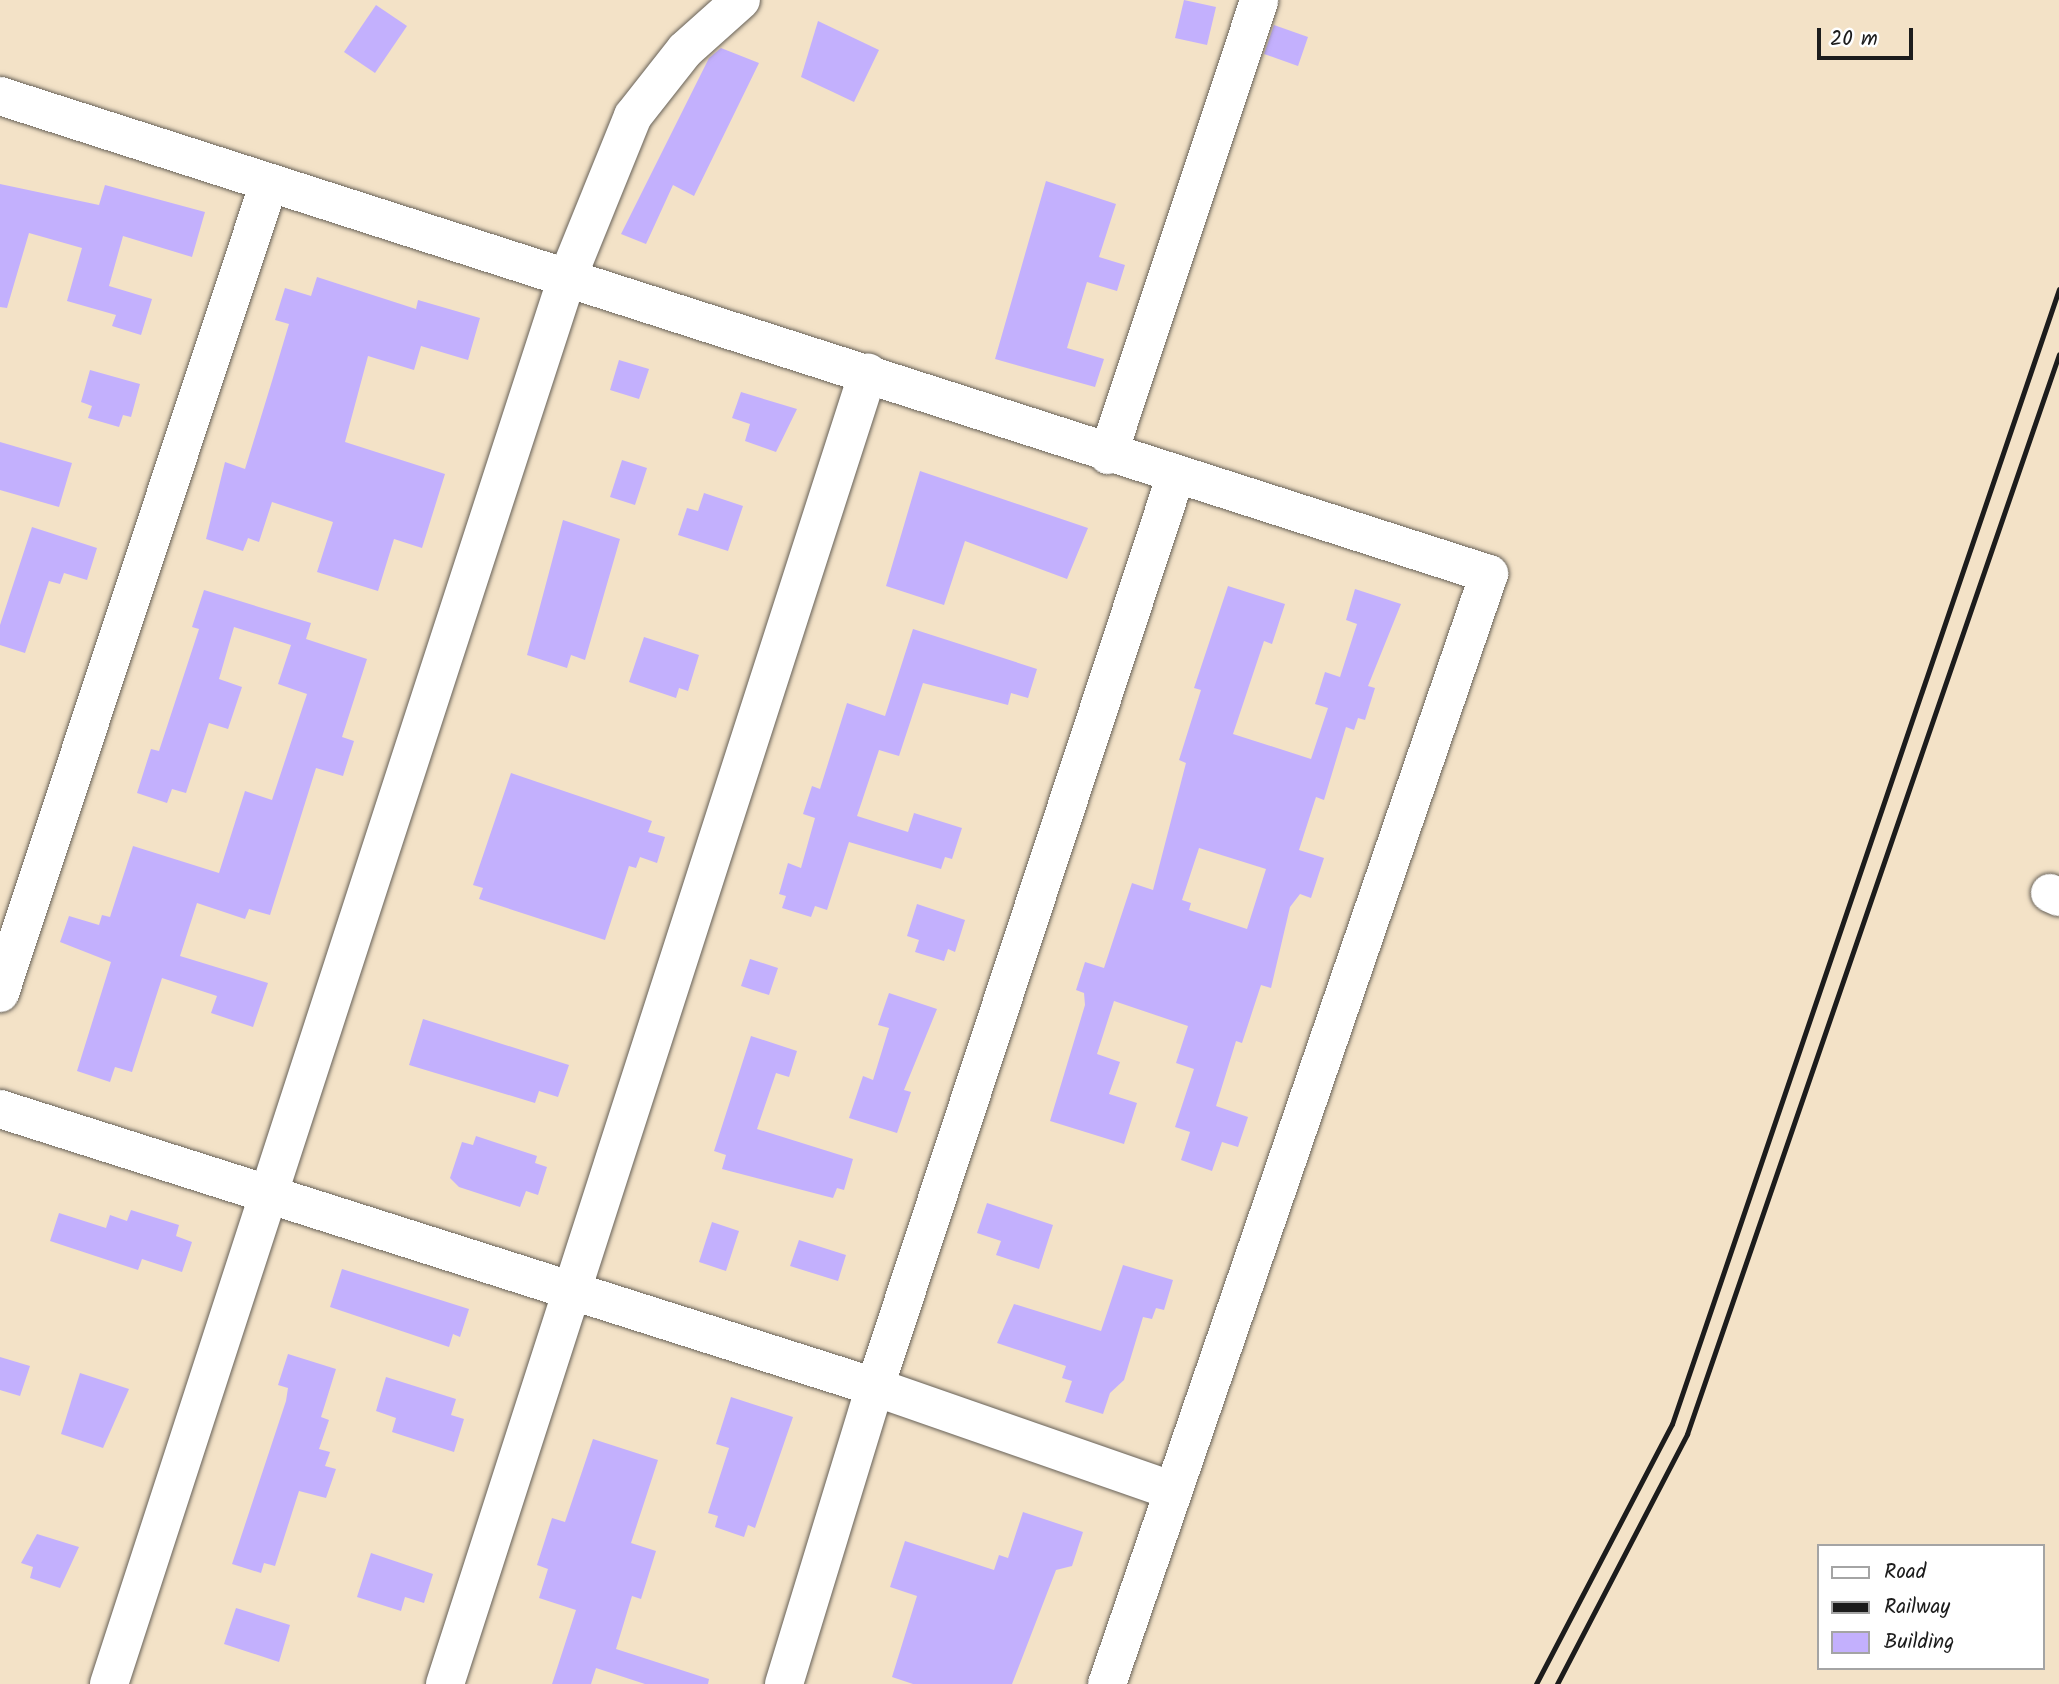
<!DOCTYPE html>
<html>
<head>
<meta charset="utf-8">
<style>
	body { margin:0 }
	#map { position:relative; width:2059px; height:1684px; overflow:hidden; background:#f3e2c7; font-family:Kalam,sans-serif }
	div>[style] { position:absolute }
	.building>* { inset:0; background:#c3b0fd }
	.roads { filter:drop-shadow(0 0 2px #676158) drop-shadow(0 0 2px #676158) }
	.street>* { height:38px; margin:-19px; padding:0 19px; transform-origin:19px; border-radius:19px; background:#fff }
	.rail>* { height:5px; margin:-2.5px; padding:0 2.5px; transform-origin:2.5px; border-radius:2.5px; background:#1c1c1c }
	span { translate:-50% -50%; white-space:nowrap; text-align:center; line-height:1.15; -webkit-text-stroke:6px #fff; paint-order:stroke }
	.legend { position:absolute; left:1817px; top:1544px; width:228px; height:126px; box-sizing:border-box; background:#fff; border:2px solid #a4a4a4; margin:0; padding:9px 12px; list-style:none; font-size:21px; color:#1c1c1c }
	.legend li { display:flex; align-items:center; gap:14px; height:35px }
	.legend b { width:35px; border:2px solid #a4a4a4 }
	.scale { position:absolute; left:1817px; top:28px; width:96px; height:32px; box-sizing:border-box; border:4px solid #1c1c1c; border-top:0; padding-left:9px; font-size:21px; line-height:24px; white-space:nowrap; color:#1c1c1c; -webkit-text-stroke:5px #fff; paint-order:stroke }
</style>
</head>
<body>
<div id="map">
	<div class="building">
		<i style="clip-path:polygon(1184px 0,1216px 7px,1207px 45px,1175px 38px)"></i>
		<i style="clip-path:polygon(376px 5px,407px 26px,375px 73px,344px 52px)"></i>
		<i style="clip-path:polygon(818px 21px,879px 50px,854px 102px,801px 77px)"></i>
		<i style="clip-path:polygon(1274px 25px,1308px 37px,1298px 66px,1264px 54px)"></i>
		<i style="clip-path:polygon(721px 48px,759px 63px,694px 196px,673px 185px,646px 244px,621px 234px,709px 58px)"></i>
		<i style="clip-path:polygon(1046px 181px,1116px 204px,1099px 257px,1125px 265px,1117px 291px,1087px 282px,1067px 348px,1104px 359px,1095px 387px,995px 359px)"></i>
		<i style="clip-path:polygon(0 184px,99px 205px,105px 185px,205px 212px,192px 257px,123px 236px,109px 286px,152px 299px,141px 335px,112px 326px,116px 315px,67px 301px,82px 248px,29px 233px,7px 308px,0 307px)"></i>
		<i style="clip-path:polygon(317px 277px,416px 309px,418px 300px,480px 318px,468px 360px,421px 346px,414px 370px,368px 356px,345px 442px,445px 474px,422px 548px,394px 539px,378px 591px,317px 572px,333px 522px,272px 502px,259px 542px,248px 538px,243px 551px,206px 539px,225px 462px,245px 469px,272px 381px,289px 324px,275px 320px,285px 288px,311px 296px)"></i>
		<i style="clip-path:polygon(619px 360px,649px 369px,639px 399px,610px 390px)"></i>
		<i style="clip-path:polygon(90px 370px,140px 384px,131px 417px,123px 415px,119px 427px,88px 418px,92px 406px,81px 402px)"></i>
		<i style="clip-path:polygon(741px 392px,797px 409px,776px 452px,745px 441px,750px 424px,732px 418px)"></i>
		<i style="clip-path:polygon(0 442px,72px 463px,59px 507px,0 490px)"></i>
		<i style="clip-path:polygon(622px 460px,647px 468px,635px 505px,610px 497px)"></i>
		<i style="clip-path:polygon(920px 471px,1088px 528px,1067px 579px,965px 541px,944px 605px,886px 586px)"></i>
		<i style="clip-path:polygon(704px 493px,743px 506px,728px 551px,678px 535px,687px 508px,698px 511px)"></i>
		<i style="clip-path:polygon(563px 520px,620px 539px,585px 660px,571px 655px,567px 668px,527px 655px)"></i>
		<i style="clip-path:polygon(32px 527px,97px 548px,87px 580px,64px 573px,60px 584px,49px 581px,25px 653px,0 645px,0 625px)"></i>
		<i style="clip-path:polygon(evenodd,1228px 586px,1285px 604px,1272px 644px,1264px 641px,1233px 734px,1311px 759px,1328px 708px,1315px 704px,1325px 672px,1340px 677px,1357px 624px,1346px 620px,1355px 589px,1401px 604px,1368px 686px,1375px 688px,1365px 720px,1358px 718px,1354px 730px,1346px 727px,1324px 800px,1316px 797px,1299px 850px,1324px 858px,1311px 898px,1300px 894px,1290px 907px,1271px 988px,1261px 985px,1242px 1043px,1236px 1041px,1216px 1106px,1248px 1117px,1238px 1147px,1222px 1142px,1212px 1171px,1181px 1160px,1190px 1132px,1175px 1127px,1194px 1069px,1176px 1063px,1188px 1026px,1114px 1001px,1097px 1054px,1120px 1062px,1109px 1094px,1137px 1103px,1124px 1144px,1050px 1121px,1085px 1005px,1084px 993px,1076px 990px,1085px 962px,1104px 968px,1132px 883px,1153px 890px,1186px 763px,1179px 760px,1201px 690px,1194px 688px,1228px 586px,1199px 848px,1266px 869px,1247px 929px,1189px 910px,1191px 903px,1182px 900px,1199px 848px)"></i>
		<i style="clip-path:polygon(204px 590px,311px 623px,306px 639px,367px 659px,342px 737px,354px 741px,343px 776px,316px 768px,270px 915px,249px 909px,245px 919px,197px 903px,180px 956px,268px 983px,253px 1027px,211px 1013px,217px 996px,162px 978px,132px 1072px,115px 1067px,110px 1082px,77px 1071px,111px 962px,60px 942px,69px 916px,99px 925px,102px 915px,110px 917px,133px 846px,219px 873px,245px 791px,272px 800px,307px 694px,278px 684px,291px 645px,234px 627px,219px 679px,242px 687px,228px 729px,209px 723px,186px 793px,172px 789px,167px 803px,137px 793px,151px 749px,159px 751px,199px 629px,192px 627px)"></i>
		<i style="clip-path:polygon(913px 629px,1037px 669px,1028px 698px,1011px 693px,1008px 705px,923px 683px,899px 756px,879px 750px,857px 816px,908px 832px,914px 813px,962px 828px,952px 859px,945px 857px,941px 869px,849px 842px,827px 910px,815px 906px,811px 917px,782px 908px,786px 896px,779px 894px,788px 863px,801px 868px,815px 818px,803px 814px,812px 786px,820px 789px,847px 703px,885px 716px)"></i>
		<i style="clip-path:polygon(644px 637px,699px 655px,688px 691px,679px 688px,676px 698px,629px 682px)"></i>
		<i style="clip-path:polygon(511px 773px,652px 821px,648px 832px,665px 837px,657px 863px,640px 857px,636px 868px,629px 866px,605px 940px,479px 899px,483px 888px,473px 885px)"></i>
		<i style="clip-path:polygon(917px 904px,965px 920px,955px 952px,948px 949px,944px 961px,915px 952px,919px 940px,907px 936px)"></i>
		<i style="clip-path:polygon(750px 959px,778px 968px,769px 995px,741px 986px)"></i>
		<i style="clip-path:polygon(889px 993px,937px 1009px,904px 1090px,911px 1092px,897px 1133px,849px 1118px,863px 1076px,873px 1080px,889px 1028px,878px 1025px)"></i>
		<i style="clip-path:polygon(423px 1019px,569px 1065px,558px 1097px,539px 1091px,535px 1103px,409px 1065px)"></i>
		<i style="clip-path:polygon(751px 1036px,797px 1051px,789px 1077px,776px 1073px,757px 1129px,853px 1159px,844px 1190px,837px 1188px,833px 1198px,722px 1169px,726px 1155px,714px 1151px)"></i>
		<i style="clip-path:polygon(476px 1136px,537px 1156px,535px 1163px,547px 1167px,538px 1195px,526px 1191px,520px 1207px,459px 1187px,450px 1178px,462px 1142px,473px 1145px)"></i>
		<i style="clip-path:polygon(987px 1203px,1053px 1225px,1039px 1269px,996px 1255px,1001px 1241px,977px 1233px)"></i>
		<i style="clip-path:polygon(131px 1210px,179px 1225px,176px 1236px,192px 1242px,182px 1272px,142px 1259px,138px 1270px,50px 1241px,59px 1213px,106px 1228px,110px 1215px,127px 1221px)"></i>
		<i style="clip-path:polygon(712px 1222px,739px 1231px,726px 1271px,699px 1262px)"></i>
		<i style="clip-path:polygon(799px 1240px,846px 1255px,838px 1281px,790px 1266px)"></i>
		<i style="clip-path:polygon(1123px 1265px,1173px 1280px,1164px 1310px,1156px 1308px,1152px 1319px,1143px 1317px,1124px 1380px,1110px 1393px,1103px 1414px,1065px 1402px,1072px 1381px,1062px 1378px,1066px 1366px,997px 1343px,1014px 1304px,1101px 1331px)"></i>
		<i style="clip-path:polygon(342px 1269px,469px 1309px,460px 1337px,453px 1334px,449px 1347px,330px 1307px)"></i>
		<i style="clip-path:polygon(288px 1354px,336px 1369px,321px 1417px,329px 1420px,319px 1449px,330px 1452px,325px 1466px,336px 1469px,326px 1498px,299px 1491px,275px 1566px,264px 1563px,261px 1573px,232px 1564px,286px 1401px,288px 1388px,278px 1385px)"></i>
		<i style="clip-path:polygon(0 1357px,30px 1366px,20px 1396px,0 1390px)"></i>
		<i style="clip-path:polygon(80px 1373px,129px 1389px,103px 1448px,61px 1434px)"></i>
		<i style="clip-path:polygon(386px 1377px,456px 1399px,451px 1415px,464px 1419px,454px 1452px,392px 1432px,396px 1418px,376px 1411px)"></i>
		<i style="clip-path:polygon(731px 1397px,793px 1417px,755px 1528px,748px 1525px,744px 1537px,715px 1527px,718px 1516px,708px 1513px,729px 1448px,716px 1444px)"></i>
		<i style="clip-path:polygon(593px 1439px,658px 1460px,631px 1543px,656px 1551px,641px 1599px,632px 1596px,616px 1649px,709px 1679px,708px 1684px,645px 1684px,596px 1668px,591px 1684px,552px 1684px,576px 1610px,539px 1598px,548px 1569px,537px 1565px,552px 1518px,565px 1522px)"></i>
		<i style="clip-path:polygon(1023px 1512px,1083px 1532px,1072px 1566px,1056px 1570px,1012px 1684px,913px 1684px,892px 1677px,917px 1596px,890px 1587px,905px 1541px,994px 1570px,999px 1555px,1008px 1558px)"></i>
		<i style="clip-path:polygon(37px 1534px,79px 1547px,60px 1588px,30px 1578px,33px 1567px,21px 1563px)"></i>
		<i style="clip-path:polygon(371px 1553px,433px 1574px,424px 1603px,405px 1597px,401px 1611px,357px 1597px)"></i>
		<i style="clip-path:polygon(236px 1608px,290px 1625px,279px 1662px,224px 1644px)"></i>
	</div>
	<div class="roads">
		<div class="street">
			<i style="left:0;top:96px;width:1564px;rotate:17.8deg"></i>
			<i style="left:1489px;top:574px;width:1174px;rotate:108.99deg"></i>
			<i style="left:1108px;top:455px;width:479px;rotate:-71.6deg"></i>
			<i style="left:2050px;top:893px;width:10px;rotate:24deg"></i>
			<i style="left:0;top:993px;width:850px;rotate:-71.63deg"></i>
			<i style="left:0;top:1109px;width:918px;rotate:17.63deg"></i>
			<i style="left:875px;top:1387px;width:313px;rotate:19.2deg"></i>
			<i style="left:109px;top:1684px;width:1476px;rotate:-71.96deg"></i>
			<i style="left:566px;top:281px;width:178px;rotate:-67.9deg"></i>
			<i style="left:633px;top:116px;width:84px;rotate:-51.8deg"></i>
			<i style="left:685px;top:50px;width:75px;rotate:-41.8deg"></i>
			<i style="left:445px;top:1684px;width:1378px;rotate:-72.12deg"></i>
			<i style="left:784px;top:1684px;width:311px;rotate:-73deg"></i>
			<i style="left:875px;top:1387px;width:957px;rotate:-71.74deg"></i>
		</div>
	</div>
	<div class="rail">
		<i style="left:1536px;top:1684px;width:293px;rotate:-62.4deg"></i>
		<i style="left:1672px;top:1424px;width:1199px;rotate:-71.17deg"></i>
		<i style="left:1557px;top:1684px;width:282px;rotate:-62.5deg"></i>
		<i style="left:1687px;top:1434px;width:1142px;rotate:-70.99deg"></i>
	</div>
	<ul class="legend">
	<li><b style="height:9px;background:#fff"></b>Road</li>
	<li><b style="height:9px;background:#1c1c1c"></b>Railway</li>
	<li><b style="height:19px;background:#c3b0fd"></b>Building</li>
	</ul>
	<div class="scale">20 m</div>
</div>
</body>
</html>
